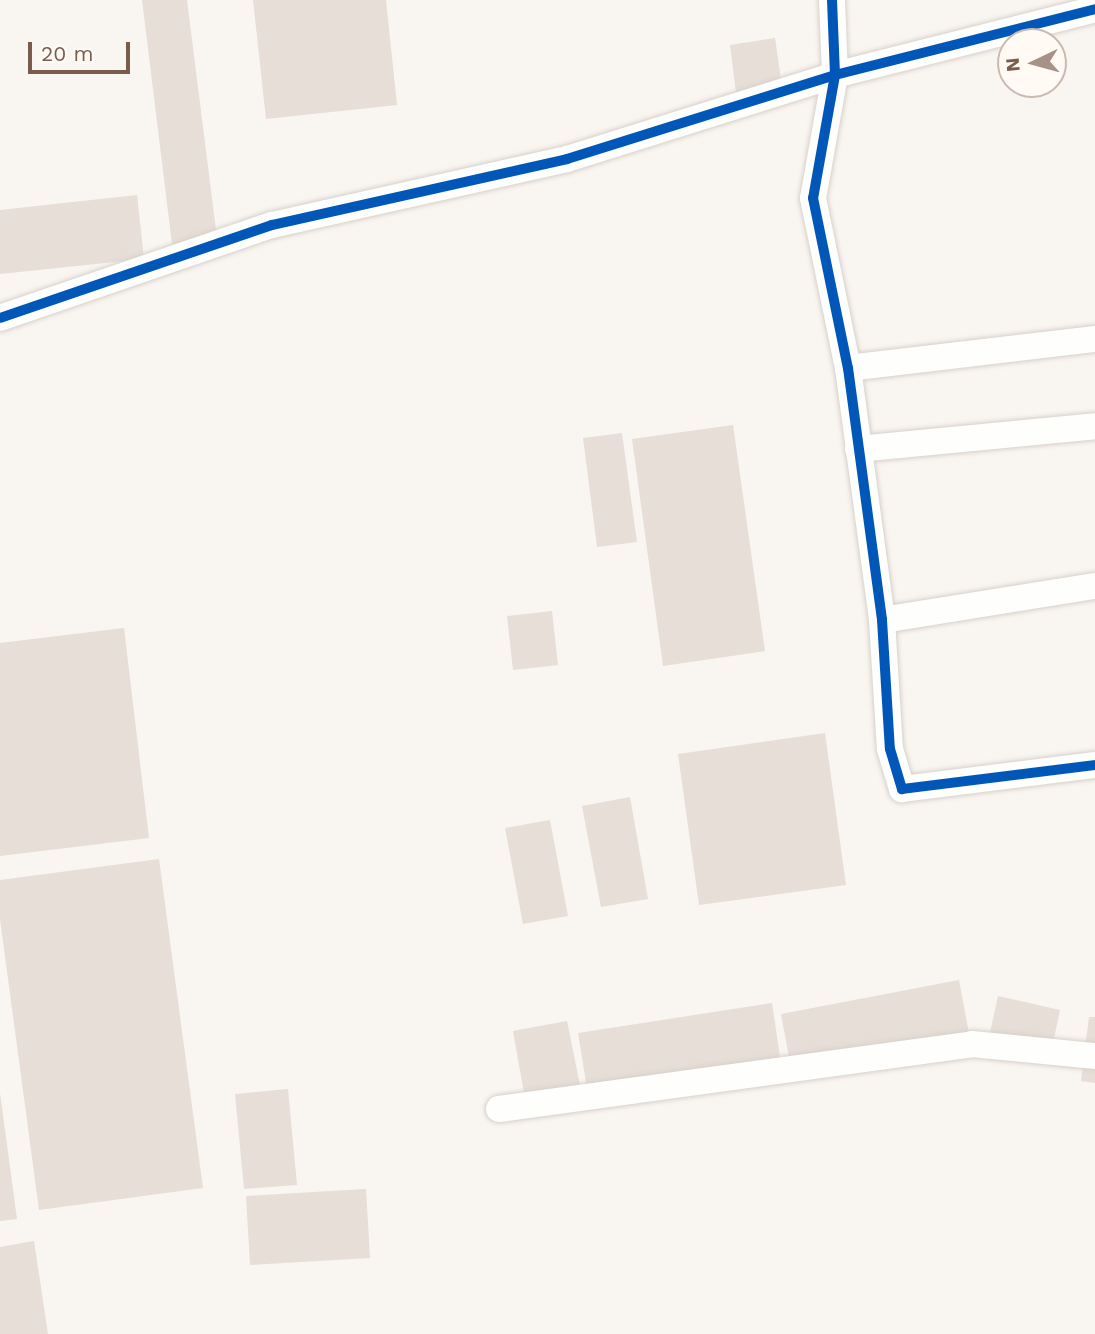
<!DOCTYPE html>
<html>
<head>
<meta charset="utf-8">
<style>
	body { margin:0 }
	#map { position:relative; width:1095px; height:1334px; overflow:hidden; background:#f9f5f0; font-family:"Work Sans",sans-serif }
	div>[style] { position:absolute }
	.building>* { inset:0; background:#e6ded7 }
	.roads { filter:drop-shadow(0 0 2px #d7d1cb) drop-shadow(0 0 2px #d7d1cb) }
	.minor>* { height:26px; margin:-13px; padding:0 13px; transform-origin:13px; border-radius:13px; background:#fefefd }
	.cycleway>* { height:10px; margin:-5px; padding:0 5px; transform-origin:5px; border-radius:5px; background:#0057b8 }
	span { translate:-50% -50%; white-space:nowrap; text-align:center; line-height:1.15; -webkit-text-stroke:5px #fffaf3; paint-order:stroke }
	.north { position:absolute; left:997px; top:28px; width:70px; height:70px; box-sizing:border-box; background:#fffaf3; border:2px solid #cabbb1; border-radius:50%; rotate:265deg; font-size:19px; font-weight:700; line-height:28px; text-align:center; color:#7a5c4d }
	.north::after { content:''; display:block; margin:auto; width:24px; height:32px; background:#a69286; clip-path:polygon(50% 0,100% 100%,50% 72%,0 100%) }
	.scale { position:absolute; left:28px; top:42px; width:102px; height:32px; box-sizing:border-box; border:4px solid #7a5c4d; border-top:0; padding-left:9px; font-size:21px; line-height:24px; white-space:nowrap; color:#7a5c4d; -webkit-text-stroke:5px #fffaf3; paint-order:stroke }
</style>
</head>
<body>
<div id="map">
	<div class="building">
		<i style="clip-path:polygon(142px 0,187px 0,217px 238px,172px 244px)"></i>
		<i style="clip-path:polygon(253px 0,386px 0,397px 105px,266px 119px)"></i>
		<i style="clip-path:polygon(775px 38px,782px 86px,736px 93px,730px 45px)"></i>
		<i style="clip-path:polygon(137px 195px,144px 259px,0 274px,0 210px)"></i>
		<i style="clip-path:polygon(733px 425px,765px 651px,663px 666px,632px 439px)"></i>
		<i style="clip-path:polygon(622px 433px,637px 542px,597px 547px,583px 438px)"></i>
		<i style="clip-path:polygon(552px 611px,558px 665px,513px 670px,507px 616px)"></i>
		<i style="clip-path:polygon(124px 628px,149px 838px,0 856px,0 643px)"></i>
		<i style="clip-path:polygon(825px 733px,846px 885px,699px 905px,678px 754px)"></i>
		<i style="clip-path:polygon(630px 797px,648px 899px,601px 907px,582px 806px)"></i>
		<i style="clip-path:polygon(550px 820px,568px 916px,523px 924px,505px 828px)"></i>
		<i style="clip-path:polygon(159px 859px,203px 1188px,39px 1210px,0 919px,0 880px)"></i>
		<i style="clip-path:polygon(959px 980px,971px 1044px,793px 1079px,781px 1014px)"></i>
		<i style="clip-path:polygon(998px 996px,1060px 1010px,1049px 1062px,987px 1047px)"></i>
		<i style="clip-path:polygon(772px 1003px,783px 1077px,590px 1107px,578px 1033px)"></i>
		<i style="clip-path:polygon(1089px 1017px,1095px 1017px,1095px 1083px,1081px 1081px)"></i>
		<i style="clip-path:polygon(567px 1021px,584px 1105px,528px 1116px,513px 1031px)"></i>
		<i style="clip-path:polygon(288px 1089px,297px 1185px,244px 1189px,235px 1094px)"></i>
		<i style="clip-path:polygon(0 1093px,17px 1219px,0 1221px)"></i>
		<i style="clip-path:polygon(366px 1189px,370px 1258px,250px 1265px,246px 1196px)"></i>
		<i style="clip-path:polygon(34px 1241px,48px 1334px,0 1334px,0 1247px)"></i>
	</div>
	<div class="roads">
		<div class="minor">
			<i style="left:832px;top:0;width:75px;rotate:87.7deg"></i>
			<i style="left:835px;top:75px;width:125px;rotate:100.1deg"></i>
			<i style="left:813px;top:198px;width:174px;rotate:78.4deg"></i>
			<i style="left:848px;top:368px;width:254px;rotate:82.3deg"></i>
			<i style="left:882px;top:620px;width:129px;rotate:86.5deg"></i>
			<i style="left:890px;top:749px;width:42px;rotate:73.3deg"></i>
			<i style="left:902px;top:789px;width:194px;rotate:-7.1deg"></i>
			<i style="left:0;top:318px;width:287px;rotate:-18.9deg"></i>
			<i style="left:272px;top:225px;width:302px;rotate:-12.6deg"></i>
			<i style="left:567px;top:159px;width:281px;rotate:-17.4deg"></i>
			<i style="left:835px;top:75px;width:268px;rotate:-14.2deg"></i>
			<i style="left:848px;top:368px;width:249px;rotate:-6.7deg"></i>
			<i style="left:858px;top:449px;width:238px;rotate:-5.5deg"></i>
			<i style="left:882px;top:620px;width:216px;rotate:-9.1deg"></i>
			<i style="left:499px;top:1109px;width:477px;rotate:-7.8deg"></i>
			<i style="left:972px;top:1044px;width:124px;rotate:5.6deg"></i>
		</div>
	</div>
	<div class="cycleway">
		<i style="left:832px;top:0;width:75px;rotate:87.7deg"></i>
		<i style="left:835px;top:75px;width:125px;rotate:100.1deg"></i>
		<i style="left:813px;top:198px;width:174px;rotate:78.4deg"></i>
		<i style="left:848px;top:368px;width:254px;rotate:82.3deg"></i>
		<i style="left:882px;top:620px;width:129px;rotate:86.5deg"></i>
		<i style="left:890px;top:749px;width:42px;rotate:73.3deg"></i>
		<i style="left:902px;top:789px;width:194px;rotate:-7.1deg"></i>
		<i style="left:0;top:318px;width:287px;rotate:-18.9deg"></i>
		<i style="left:272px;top:225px;width:302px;rotate:-12.6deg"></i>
		<i style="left:567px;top:159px;width:281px;rotate:-17.4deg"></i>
		<i style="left:835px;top:75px;width:268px;rotate:-14.2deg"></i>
	</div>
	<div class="north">N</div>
	<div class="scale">20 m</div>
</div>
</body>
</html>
